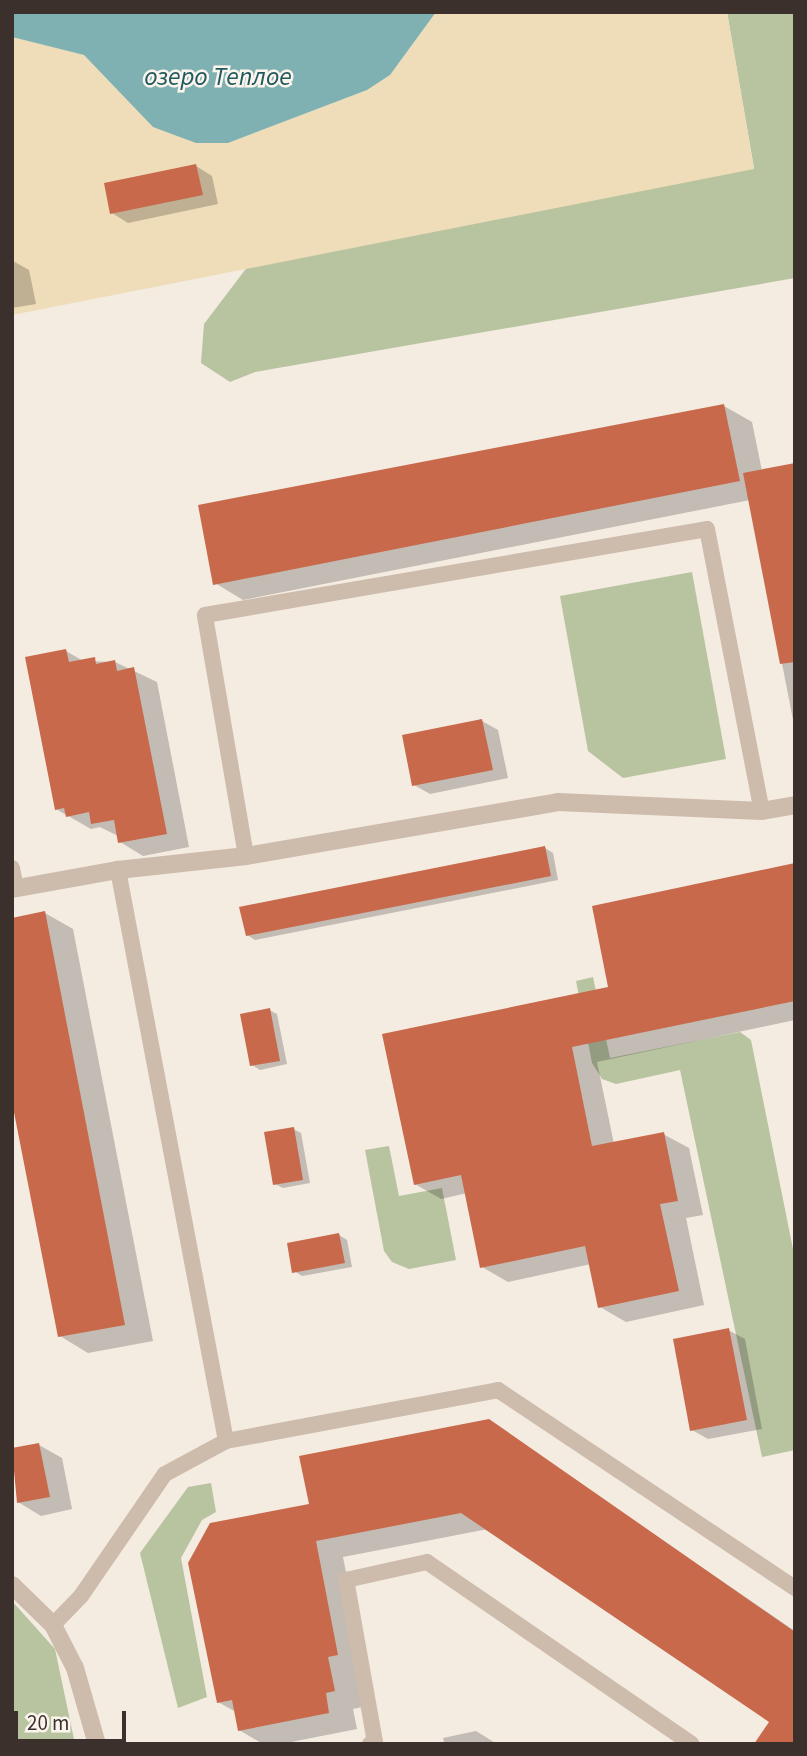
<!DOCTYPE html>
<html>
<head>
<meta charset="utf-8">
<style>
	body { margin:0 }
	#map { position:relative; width:807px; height:1756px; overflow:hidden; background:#f4ebe1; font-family:"Source Sans 3",sans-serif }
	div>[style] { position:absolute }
	.green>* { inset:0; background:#b8c4a0 }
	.sand>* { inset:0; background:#efdcb8 }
	.water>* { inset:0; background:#7fb0b2 }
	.shadow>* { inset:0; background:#0003 }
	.building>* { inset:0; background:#c8694b }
	.lane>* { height:16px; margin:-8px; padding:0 8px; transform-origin:8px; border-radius:8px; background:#cdbbac }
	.street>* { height:18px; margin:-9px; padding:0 9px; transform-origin:9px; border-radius:9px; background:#cdbbac }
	span { translate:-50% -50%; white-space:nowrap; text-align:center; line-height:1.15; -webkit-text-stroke:5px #fbf5ee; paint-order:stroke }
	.water-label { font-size:26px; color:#1f5a5e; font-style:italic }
	.frame { position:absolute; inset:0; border:14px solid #3b302b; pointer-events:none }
	.scale { position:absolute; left:14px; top:1711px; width:112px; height:32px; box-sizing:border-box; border:4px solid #3b302b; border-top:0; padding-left:9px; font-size:21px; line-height:24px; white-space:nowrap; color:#3b302b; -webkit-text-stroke:5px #fbf5ee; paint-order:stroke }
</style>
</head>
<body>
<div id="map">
	<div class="green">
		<i style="clip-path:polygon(727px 12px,795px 12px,795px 278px,255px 372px,230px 382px,201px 363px,204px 324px,248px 266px,754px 168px)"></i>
		<i style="clip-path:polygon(692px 572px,726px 759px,623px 778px,588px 751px,560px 596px)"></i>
		<i style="clip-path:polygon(593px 977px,610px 1058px,740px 1032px,751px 1040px,795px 1259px,795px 1450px,762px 1457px,680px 1070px,616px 1084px,602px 1079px,592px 1063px,576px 981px)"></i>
		<i style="clip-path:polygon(389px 1146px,399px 1196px,442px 1188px,456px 1260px,409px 1269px,392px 1262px,384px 1251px,365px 1150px)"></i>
		<i style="clip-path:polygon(211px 1483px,216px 1512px,202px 1520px,181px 1558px,207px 1697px,178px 1708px,140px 1553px,188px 1487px)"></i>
		<i style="clip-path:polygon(12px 1601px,55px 1649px,75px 1744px,12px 1744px)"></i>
	</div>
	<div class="sand">
		<i style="clip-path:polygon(436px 12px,727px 12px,754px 169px,12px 315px,12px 37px,84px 55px,153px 127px,228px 143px,367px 90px,390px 75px)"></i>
	</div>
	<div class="water">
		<i style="clip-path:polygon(12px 12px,436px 12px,390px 75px,367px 90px,228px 143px,196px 143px,153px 127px,84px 55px,12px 37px)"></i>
	</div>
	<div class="shadow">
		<i style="clip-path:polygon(196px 166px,212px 176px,218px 204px,128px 223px,112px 213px)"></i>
		<i style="clip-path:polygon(13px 261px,29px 270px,36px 304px,12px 308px)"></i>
		<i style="clip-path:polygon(724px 406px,752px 422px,762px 471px,795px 464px,795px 730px,750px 500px,243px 600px,215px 583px)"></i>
		<i style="clip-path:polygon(66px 651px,83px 661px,115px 662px,157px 682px,189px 847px,143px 856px,120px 842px,118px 836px,100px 827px,91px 829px,56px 809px)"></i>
		<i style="clip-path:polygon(482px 721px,498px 730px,508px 778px,430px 794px,414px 785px)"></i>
		<i style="clip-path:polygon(545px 848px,553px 853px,558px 880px,255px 940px,247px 935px)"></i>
		<i style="clip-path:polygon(795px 865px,795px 1020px,597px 1062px,614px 1144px,663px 1134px,689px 1148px,703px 1215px,686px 1218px,704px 1305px,626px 1322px,600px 1307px,591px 1264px,508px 1282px,482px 1267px,467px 1193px,441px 1199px,415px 1184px,610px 989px)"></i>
		<i style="clip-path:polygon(45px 913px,73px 929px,153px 1341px,88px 1353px,60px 1336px)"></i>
		<i style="clip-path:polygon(269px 1010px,277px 1014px,287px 1064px,260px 1070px,252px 1065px)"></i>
		<i style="clip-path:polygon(293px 1129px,301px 1133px,310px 1183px,283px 1188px,275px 1184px)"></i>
		<i style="clip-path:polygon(339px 1235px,347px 1240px,352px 1267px,302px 1276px,294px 1271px)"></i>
		<i style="clip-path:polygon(728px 1330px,745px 1339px,762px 1429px,708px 1439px,692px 1430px)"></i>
		<i style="clip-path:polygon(488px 1421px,795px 1631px,795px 1744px,771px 1721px,488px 1529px,343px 1557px,365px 1670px,362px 1707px,353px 1709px,357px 1729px,281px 1744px,263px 1744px,239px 1730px,236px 1712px,218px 1702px,311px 1505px)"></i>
		<i style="clip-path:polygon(39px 1445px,62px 1458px,72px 1509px,41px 1516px,18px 1502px,12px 1450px)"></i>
		<i style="clip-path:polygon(476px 1731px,497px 1744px,432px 1744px,444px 1742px,443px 1738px)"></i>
	</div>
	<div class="building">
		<i style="clip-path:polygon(196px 164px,203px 195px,110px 214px,104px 183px)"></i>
		<i style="clip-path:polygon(724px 404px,740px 481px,213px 585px,198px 505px)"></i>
		<i style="clip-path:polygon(795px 463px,795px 662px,780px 664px,743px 473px)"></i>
		<i style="clip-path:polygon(66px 649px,69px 662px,95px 657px,96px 664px,115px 660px,117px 671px,134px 667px,167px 834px,118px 843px,114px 820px,91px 824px,89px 812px,66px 817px,64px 808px,55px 810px,25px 657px)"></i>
		<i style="clip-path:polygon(482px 719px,493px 770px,412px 786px,402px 735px)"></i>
		<i style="clip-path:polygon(545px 846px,551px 876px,246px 936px,239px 907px)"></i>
		<i style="clip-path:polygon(795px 863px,795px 1001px,572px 1047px,592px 1146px,664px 1132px,678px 1201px,660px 1204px,679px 1291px,598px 1308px,585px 1246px,480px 1268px,461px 1175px,414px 1185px,382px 1034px,608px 987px,592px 906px)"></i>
		<i style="clip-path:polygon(45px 911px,125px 1325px,58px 1337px,12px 1102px,12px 918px)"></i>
		<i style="clip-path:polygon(270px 1008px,280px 1061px,250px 1066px,240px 1014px)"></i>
		<i style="clip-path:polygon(294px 1127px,303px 1180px,273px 1185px,264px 1132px)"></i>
		<i style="clip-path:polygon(339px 1233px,345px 1263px,292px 1273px,287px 1243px)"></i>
		<i style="clip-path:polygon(729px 1328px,747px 1420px,690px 1431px,673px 1339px)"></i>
		<i style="clip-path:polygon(489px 1419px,795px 1632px,795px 1744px,754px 1744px,769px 1722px,461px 1513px,316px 1541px,338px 1655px,328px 1657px,335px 1691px,326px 1693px,329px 1713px,238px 1731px,232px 1700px,217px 1703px,188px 1563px,210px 1523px,309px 1504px,299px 1456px)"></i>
		<i style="clip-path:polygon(39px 1443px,50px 1497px,17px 1503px,12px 1448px)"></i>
	</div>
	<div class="lane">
		<i style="left:246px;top:856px;width:244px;rotate:-99.7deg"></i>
		<i style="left:205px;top:615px;width:509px;rotate:-9.72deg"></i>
		<i style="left:707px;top:529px;width:287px;rotate:79deg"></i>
		<i style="left:12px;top:868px;width:20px;rotate:79deg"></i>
		<i style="left:118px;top:870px;width:581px;rotate:79.29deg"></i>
		<i style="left:53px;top:1625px;width:40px;rotate:-46deg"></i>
		<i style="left:81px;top:1596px;width:148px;rotate:-55.5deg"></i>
		<i style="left:165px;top:1474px;width:69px;rotate:-28.4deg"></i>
		<i style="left:226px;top:1441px;width:277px;rotate:-10.6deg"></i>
		<i style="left:498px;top:1390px;width:357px;rotate:33.7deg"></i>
		<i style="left:370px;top:1744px;width:5px;rotate:-22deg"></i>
		<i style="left:375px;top:1742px;width:165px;rotate:-100.1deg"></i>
		<i style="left:346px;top:1580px;width:83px;rotate:-12.5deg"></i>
		<i style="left:427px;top:1562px;width:321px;rotate:34.5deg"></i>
	</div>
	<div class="street">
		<i style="left:12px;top:889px;width:108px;rotate:-10.2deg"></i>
		<i style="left:118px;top:870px;width:129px;rotate:-6.2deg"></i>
		<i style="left:246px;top:856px;width:317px;rotate:-9.8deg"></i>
		<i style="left:558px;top:802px;width:204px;rotate:2.5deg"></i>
		<i style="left:762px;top:811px;width:34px;rotate:-10deg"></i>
		<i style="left:12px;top:1585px;width:57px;rotate:44.3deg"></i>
		<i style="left:53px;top:1625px;width:48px;rotate:62.9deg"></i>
		<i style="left:75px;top:1668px;width:79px;rotate:73.9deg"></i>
	</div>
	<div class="water-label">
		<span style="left:218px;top:77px">озеро Теплое</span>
	</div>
	<div class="frame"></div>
	<div class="scale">20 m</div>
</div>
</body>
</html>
